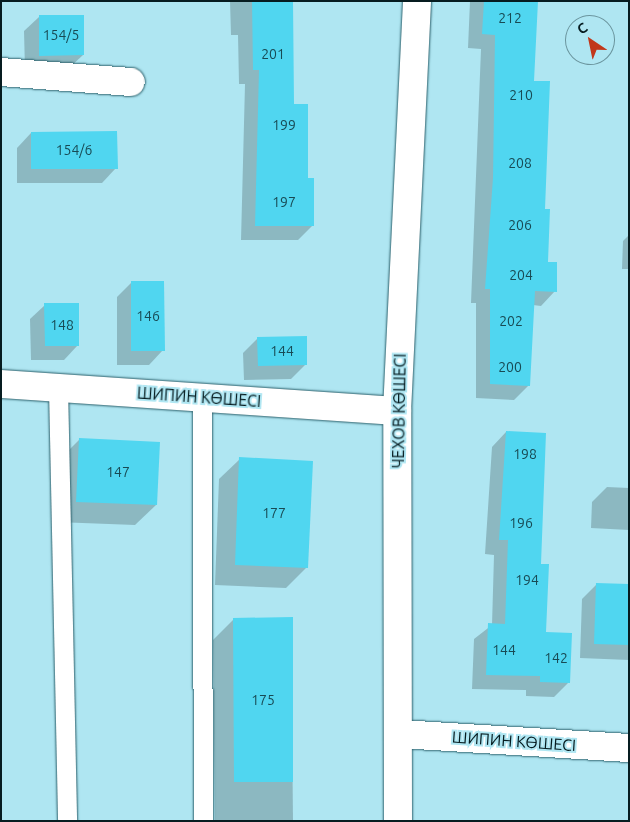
<!DOCTYPE html>
<html>
<head>
<meta charset="utf-8">
<style>
	body { margin:0 }
	#map { position:relative; width:630px; height:822px; overflow:hidden; background:#afe6f2; font-family:Ubuntu,sans-serif }
	div>[style] { position:absolute }
	.shadow>* { inset:0; background:#0003 }
	.building>* { inset:0; background:#50d6f0 }
	.roads { filter:drop-shadow(0 0 1px #2c606b) drop-shadow(0 0 1px #2c606b) }
	.lane>* { height:19px; margin:-9.5px; padding:0 9.5px; transform-origin:9.5px; border-radius:9.5px; background:#fff }
	.street>* { height:28px; margin:-14px; padding:0 14px; transform-origin:14px; border-radius:14px; background:#fff }
	span { translate:-50% -50%; white-space:nowrap; text-align:center; line-height:1.15; -webkit-text-stroke:4px #afe6f2; paint-order:stroke }
	.number-label { font-size:14px; color:#184a54 }
	.number-label span { -webkit-text-stroke-width:0 }
	.street-label { font-size:16px; color:#061c20 }
	.frame { position:absolute; inset:0; border:2px solid #061c20; pointer-events:none }
	.north { position:absolute; left:565px; top:15px; width:50px; height:50px; box-sizing:border-box; background:#afe6f2; border:1px solid #6b959e; border-radius:50%; rotate:326deg; font-size:14px; font-weight:700; line-height:20px; text-align:center; color:#061c20 }
	.north::after { content:''; display:block; margin:auto; width:18px; height:22px; background:#c1371a; clip-path:polygon(50% 0,100% 100%,50% 72%,0 100%) }
</style>
</head>
<body>
<div id="map">
	<div class="shadow">
		<i style="clip-path:polygon(230px 1px,292px 1px,293px 105px,313px 225px,298px 240px,241px 240px,245px 84px,239px 84px,238px 35px,231px 35px)"></i>
		<i style="clip-path:polygon(470px 1px,537px 1px,533px 82px,546px 263px,555px 291px,541px 306px,533px 305px,529px 385px,514px 400px,476px 398px,476px 303px,471px 303px,481px 49px,468px 48px)"></i>
		<i style="clip-path:polygon(39px 17px,83px 55px,68px 69px,25px 70px,24px 31px)"></i>
		<i style="clip-path:polygon(31px 133px,116px 168px,102px 183px,17px 183px,17px 148px)"></i>
		<i style="clip-path:polygon(629px 235px,629px 269px,622px 269px,623px 241px)"></i>
		<i style="clip-path:polygon(131px 283px,163px 350px,149px 365px,117px 365px,117px 297px)"></i>
		<i style="clip-path:polygon(45px 305px,78px 345px,64px 360px,31px 360px,30px 319px)"></i>
		<i style="clip-path:polygon(258px 338px,306px 364px,291px 379px,244px 380px,243px 353px)"></i>
		<i style="clip-path:polygon(506px 432px,545px 633px,568px 683px,554px 697px,526px 696px,526px 690px,472px 689px,474px 639px,492px 625px,494px 555px,485px 554px,492px 447px)"></i>
		<i style="clip-path:polygon(79px 440px,156px 505px,135px 525px,56px 522px,59px 460px)"></i>
		<i style="clip-path:polygon(240px 459px,307px 567px,286px 588px,215px 585px,219px 479px)"></i>
		<i style="clip-path:polygon(607px 487px,629px 488px,629px 530px,591px 528px,592px 502px)"></i>
		<i style="clip-path:polygon(597px 584px,629px 585px,629px 660px,580px 658px,582px 599px)"></i>
		<i style="clip-path:polygon(234px 619px,291px 619px,293px 821px,215px 821px,213px 640px)"></i>
	</div>
	<div class="building">
		<i style="clip-path:polygon(252px 1px,293px 1px,294px 104px,308px 104px,308px 178px,314px 178px,314px 226px,255px 226px,259px 70px,253px 70px)"></i>
		<i style="clip-path:polygon(484px 1px,538px 1px,534px 81px,550px 81px,545px 209px,550px 209px,548px 262px,557px 262px,557px 292px,535px 291px,530px 386px,490px 384px,490px 289px,485px 289px,493px 178px,495px 35px,482px 34px)"></i>
		<i style="clip-path:polygon(39px 15px,84px 15px,84px 55px,39px 56px)"></i>
		<i style="clip-path:polygon(117px 131px,118px 169px,31px 169px,31px 132px)"></i>
		<i style="clip-path:polygon(131px 281px,164px 281px,165px 351px,131px 351px)"></i>
		<i style="clip-path:polygon(44px 303px,79px 303px,79px 346px,45px 346px)"></i>
		<i style="clip-path:polygon(307px 336px,307px 365px,258px 366px,257px 337px)"></i>
		<i style="clip-path:polygon(506px 431px,546px 433px,541px 564px,549px 564px,546px 632px,572px 633px,570px 683px,540px 682px,540px 676px,486px 675px,488px 623px,505px 624px,508px 540px,499px 540px)"></i>
		<i style="clip-path:polygon(79px 438px,160px 442px,157px 505px,76px 502px)"></i>
		<i style="clip-path:polygon(239px 457px,313px 461px,308px 568px,235px 565px)"></i>
		<i style="clip-path:polygon(596px 583px,629px 584px,629px 645px,594px 644px)"></i>
		<i style="clip-path:polygon(293px 617px,293px 782px,234px 782px,233px 618px)"></i>
	</div>
	<div class="roads">
		<div class="lane">
			<i style="left:58px;top:387px;width:434px;rotate:88.8deg"></i>
			<i style="left:202px;top:397px;width:424px;rotate:89.9deg"></i>
		</div>
		<div class="street">
			<i style="left:1px;top:72px;width:130px;rotate:4.4deg"></i>
			<i style="left:1px;top:384px;width:397px;rotate:3.9deg"></i>
			<i style="left:400px;top:734px;width:229px;rotate:3.5deg"></i>
			<i style="left:398px;top:821px;width:410px;rotate:-90.1deg"></i>
			<i style="left:397px;top:411px;width:410px;rotate:-87.2deg"></i>
		</div>
	</div>
	<div class="number-label">
		<span style="left:510px;top:18px">212</span>
		<span style="left:61px;top:35px">154/5</span>
		<span style="left:273px;top:54px">201</span>
		<span style="left:521px;top:95px">210</span>
		<span style="left:284px;top:125px">199</span>
		<span style="left:74px;top:150px">154/6</span>
		<span style="left:520px;top:163px">208</span>
		<span style="left:284px;top:202px">197</span>
		<span style="left:520px;top:225px">206</span>
		<span style="left:521px;top:275px">204</span>
		<span style="left:148px;top:316px">146</span>
		<span style="left:511px;top:321px">202</span>
		<span style="left:62px;top:325px">148</span>
		<span style="left:282px;top:351px">144</span>
		<span style="left:510px;top:367px">200</span>
		<span style="left:525px;top:454px">198</span>
		<span style="left:118px;top:472px">147</span>
		<span style="left:274px;top:513px">177</span>
		<span style="left:521px;top:523px">196</span>
		<span style="left:527px;top:580px">194</span>
		<span style="left:504px;top:650px">144</span>
		<span style="left:556px;top:658px">142</span>
		<span style="left:263px;top:700px">175</span>
	</div>
	<div class="street-label">
		<span style="left:199px;top:397px;rotate:4deg">ШИПИН КӨШЕСІ</span>
		<span style="left:399px;top:411px;rotate:-89deg">ЧЕХОВ КӨШЕСІ</span>
		<span style="left:514px;top:741px;rotate:4deg">ШИПИН КӨШЕСІ</span>
	</div>
	<div class="frame"></div>
	<div class="north">С</div>
</div>
</body>
</html>
